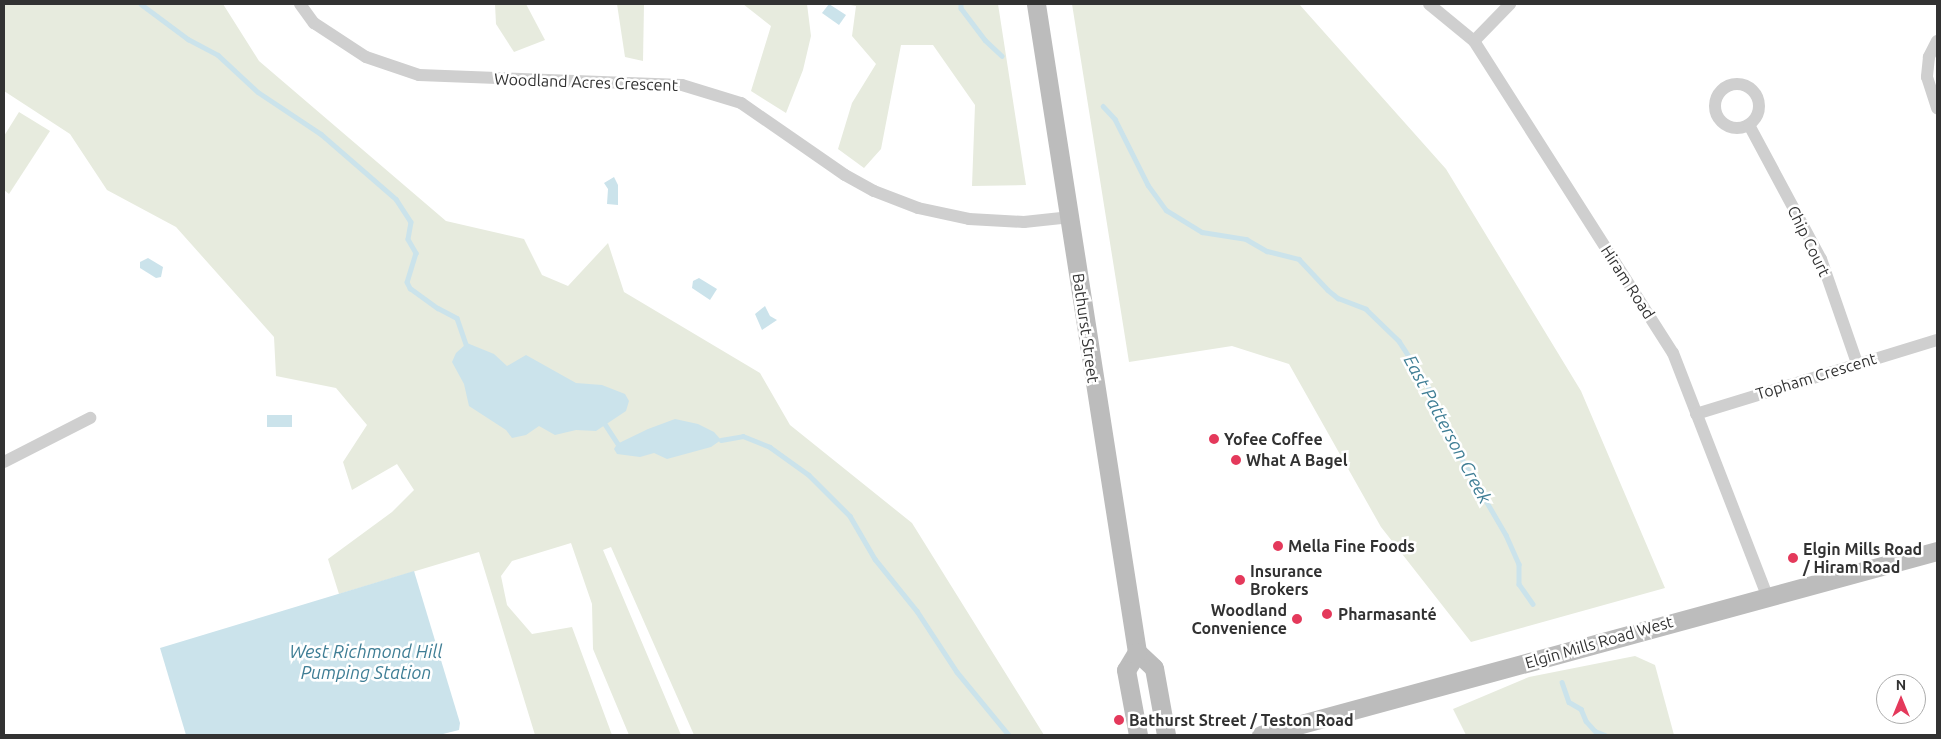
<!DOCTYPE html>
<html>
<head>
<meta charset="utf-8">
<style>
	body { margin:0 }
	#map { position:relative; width:1941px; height:739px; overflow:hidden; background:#fff; font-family:Ubuntu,sans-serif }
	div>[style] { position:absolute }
	.green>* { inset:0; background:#e7ebde }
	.water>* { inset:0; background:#cbe3eb }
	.stream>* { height:4.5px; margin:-2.25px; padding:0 2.25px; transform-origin:2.25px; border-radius:2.25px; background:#cbe3eb }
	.street>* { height:12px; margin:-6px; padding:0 6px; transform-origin:6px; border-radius:6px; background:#cfcfcf }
	.street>.ring { margin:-6px; padding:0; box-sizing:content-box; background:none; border:12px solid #cfcfcf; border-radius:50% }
	.secondary>* { height:19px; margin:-9.5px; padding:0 9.5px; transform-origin:9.5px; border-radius:9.5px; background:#bcbcbc }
	.dots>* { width:14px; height:14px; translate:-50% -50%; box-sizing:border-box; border:2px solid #fff; border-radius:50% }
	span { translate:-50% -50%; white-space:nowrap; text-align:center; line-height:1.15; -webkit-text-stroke:5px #fff; paint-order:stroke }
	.street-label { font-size:16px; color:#323232 }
	.poi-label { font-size:16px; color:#323232; font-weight:700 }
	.left { translate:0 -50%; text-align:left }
	.right { translate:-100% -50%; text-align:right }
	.water-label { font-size:18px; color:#3f7e95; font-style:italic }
	.frame { position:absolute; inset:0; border:5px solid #323232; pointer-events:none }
	.north { position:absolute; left:1876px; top:674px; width:50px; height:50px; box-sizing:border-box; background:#fff; border:1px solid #adadad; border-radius:50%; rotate:0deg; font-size:14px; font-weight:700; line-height:20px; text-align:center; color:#323232 }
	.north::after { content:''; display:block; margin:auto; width:18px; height:22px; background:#e4395b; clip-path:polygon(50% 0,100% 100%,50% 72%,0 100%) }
</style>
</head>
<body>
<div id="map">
	<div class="green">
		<i style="clip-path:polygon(4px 4px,223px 4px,259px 61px,446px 221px,524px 239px,542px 275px,568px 286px,608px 243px,624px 292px,760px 373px,790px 425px,912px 523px,1044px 735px,694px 735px,611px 547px,603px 550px,681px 735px,629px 735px,593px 649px,592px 604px,571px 543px,512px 561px,501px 576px,507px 605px,532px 634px,572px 627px,612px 735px,535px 735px,479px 552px,339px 594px,328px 559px,392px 512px,414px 490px,397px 464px,352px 490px,343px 462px,367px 425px,336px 388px,276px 376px,274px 337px,176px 227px,107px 190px,70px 134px,4px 91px)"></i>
		<i style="clip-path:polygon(495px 4px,526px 4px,545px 40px,514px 52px,496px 24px)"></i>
		<i style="clip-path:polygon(617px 4px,644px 4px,643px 61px,625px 57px)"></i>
		<i style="clip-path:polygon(743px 4px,807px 4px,811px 36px,803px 70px,786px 113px,751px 91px,771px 26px)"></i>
		<i style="clip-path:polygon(845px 4px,998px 4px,1026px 185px,972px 186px,975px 105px,933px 45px,901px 45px,881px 149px,864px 168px,838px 149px,852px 103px,876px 64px,852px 36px,856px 6px)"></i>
		<i style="clip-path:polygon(1072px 4px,1299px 4px,1446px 169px,1581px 391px,1665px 588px,1471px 642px,1381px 527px,1289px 364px,1232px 346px,1129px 362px)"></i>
		<i style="clip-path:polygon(19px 112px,50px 131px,9px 194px,4px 190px,4px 136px)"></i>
		<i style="clip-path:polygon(1635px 656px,1655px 665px,1674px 735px,1466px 735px,1453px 709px,1529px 677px)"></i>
	</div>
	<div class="water">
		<i style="clip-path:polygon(829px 4px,846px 15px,839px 25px,822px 13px)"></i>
		<i style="clip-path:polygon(614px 177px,618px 185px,618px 205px,607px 204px,608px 189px,604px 183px)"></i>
		<i style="clip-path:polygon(148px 258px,163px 267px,161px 277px,156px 278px,140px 268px,140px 262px)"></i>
		<i style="clip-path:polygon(699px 278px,717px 289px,710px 300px,692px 288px,693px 281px)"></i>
		<i style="clip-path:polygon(765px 306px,770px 316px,777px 320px,762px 330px,755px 314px)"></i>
		<i style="clip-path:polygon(467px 343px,494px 354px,507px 366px,526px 355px,576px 383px,602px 385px,625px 394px,629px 401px,626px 411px,596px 431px,576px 430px,555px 435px,539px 426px,526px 435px,512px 438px,506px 430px,469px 406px,464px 384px,452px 362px,456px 353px)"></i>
		<i style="clip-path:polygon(267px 415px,292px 415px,292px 427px,267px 427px)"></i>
		<i style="clip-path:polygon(675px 419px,698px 424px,714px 432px,721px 440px,711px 447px,667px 459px,654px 453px,640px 457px,617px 454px,614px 449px,617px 444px,648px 429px)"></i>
		<i style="clip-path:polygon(414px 571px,460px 723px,459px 730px,439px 735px,186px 735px,160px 648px)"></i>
	</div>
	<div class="stream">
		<i style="left:141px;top:4px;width:59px;rotate:36.7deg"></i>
		<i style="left:188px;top:39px;width:34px;rotate:28deg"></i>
		<i style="left:218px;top:55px;width:54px;rotate:42.8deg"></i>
		<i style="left:258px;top:92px;width:76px;rotate:33.7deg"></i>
		<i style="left:321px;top:134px;width:99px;rotate:40.9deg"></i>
		<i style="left:396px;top:199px;width:27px;rotate:57deg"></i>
		<i style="left:411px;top:222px;width:17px;rotate:100deg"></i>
		<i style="left:408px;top:239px;width:16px;rotate:60deg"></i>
		<i style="left:416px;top:253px;width:30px;rotate:107deg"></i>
		<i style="left:407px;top:282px;width:7px;rotate:63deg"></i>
		<i style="left:410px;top:288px;width:34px;rotate:36deg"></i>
		<i style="left:438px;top:308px;width:21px;rotate:28deg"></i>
		<i style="left:457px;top:318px;width:28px;rotate:71deg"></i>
		<i style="left:961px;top:4px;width:4px;rotate:90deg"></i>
		<i style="left:961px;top:8px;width:40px;rotate:53deg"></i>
		<i style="left:985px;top:40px;width:23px;rotate:43deg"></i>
		<i style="left:1103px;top:106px;width:18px;rotate:47deg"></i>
		<i style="left:1115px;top:119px;width:74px;rotate:63.4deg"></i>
		<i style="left:1148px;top:185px;width:31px;rotate:54deg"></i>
		<i style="left:1166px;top:210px;width:42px;rotate:31.4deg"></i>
		<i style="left:1202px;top:232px;width:45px;rotate:9deg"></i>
		<i style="left:1246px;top:239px;width:24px;rotate:30deg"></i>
		<i style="left:1267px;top:251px;width:33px;rotate:14deg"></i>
		<i style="left:1299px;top:259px;width:42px;rotate:46.9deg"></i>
		<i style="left:1328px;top:290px;width:13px;rotate:39deg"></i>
		<i style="left:1338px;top:298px;width:30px;rotate:21deg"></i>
		<i style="left:1366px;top:309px;width:46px;rotate:44.1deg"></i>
		<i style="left:1399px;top:341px;width:51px;rotate:56.9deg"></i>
		<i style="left:1427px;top:384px;width:87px;rotate:64.9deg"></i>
		<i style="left:1464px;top:463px;width:83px;rotate:59.7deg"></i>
		<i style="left:1506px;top:535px;width:32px;rotate:66deg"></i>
		<i style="left:1519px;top:564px;width:20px;rotate:90deg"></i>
		<i style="left:1519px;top:584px;width:24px;rotate:55deg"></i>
		<i style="left:605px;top:424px;width:24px;rotate:57deg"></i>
		<i style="left:721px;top:440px;width:22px;rotate:-10deg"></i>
		<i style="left:743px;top:436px;width:29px;rotate:22deg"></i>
		<i style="left:770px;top:447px;width:48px;rotate:35.7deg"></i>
		<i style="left:809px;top:475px;width:58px;rotate:45deg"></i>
		<i style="left:850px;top:516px;width:50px;rotate:59.8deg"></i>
		<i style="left:875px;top:559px;width:67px;rotate:51.1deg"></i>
		<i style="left:917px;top:611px;width:73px;rotate:56.7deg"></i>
		<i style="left:957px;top:672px;width:82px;rotate:50.5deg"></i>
		<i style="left:1562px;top:682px;width:21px;rotate:71deg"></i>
		<i style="left:1569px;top:702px;width:14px;rotate:30deg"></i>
		<i style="left:1581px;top:709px;width:13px;rotate:67deg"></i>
		<i style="left:1586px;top:721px;width:13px;rotate:48deg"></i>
		<i style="left:1595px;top:731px;width:11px;rotate:22deg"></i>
	</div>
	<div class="street">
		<i style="left:300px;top:4px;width:24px;rotate:54deg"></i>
		<i style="left:314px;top:23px;width:62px;rotate:33.2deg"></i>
		<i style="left:366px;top:57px;width:56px;rotate:18.8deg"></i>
		<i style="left:419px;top:75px;width:263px;rotate:2.2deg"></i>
		<i style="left:682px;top:85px;width:62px;rotate:17deg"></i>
		<i style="left:741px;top:103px;width:126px;rotate:34.7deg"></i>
		<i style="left:845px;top:175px;width:33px;rotate:29deg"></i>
		<i style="left:874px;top:191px;width:47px;rotate:21.1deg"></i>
		<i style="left:918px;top:208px;width:52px;rotate:12.2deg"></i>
		<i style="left:969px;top:219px;width:55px;rotate:3.1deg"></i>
		<i style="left:1024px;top:222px;width:47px;rotate:-6.1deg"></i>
		<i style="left:1429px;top:4px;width:58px;rotate:39.4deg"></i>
		<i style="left:1474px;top:41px;width:370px;rotate:57.5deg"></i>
		<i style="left:1673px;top:353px;width:260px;rotate:68.8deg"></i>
		<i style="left:1474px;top:41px;width:52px;rotate:-45.8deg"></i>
		<i style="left:1937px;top:41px;width:18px;rotate:117deg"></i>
		<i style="left:1929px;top:57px;width:20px;rotate:96deg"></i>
		<i style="left:1927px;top:77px;width:33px;rotate:72deg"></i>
		<i class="ring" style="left:1715px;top:84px;width:32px;height:32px"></i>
		<i style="left:1749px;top:125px;width:152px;rotate:61.8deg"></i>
		<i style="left:1821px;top:259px;width:110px;rotate:70.9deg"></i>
		<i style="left:1696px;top:414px;width:252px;rotate:-17.1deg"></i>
		<i style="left:4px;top:462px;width:97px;rotate:-27.1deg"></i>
	</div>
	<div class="secondary">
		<i style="left:1036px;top:4px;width:656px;rotate:81.14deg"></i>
		<i style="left:1137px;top:652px;width:23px;rotate:43deg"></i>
		<i style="left:1154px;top:668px;width:68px;rotate:79.8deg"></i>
		<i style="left:1137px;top:652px;width:21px;rotate:121deg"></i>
		<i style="left:1126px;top:670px;width:66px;rotate:79.5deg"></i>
		<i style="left:1261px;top:735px;width:701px;rotate:-15.23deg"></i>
	</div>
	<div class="dots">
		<i style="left:1214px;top:439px;background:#e4395b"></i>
		<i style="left:1236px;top:460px;background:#e4395b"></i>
		<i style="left:1278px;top:546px;background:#e4395b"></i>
		<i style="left:1793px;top:558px;background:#e4395b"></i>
		<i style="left:1240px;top:580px;background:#e4395b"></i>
		<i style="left:1327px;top:614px;background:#e4395b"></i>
		<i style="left:1297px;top:619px;background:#e4395b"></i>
		<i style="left:1119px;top:720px;background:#e4395b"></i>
	</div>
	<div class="street-label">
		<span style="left:586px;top:82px;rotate:2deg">Woodland Acres Crescent</span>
		<span style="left:1809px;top:241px;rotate:64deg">Chip Court</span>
		<span style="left:1628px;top:282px;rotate:57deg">Hiram Road</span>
		<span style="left:1086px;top:328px;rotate:82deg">Bathurst Street</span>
		<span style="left:1816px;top:376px;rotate:-17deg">Topham Crescent</span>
		<span style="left:1599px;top:642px;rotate:-16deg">Elgin Mills Road West</span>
	</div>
	<div class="poi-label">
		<span class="left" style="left:1224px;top:439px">Yofee Coffee</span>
		<span class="left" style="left:1246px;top:460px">What A Bagel</span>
		<span class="left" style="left:1288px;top:546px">Mella Fine Foods</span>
		<span class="left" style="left:1803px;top:558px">Elgin Mills Road<br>/ Hiram Road</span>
		<span class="left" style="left:1250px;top:580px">Insurance<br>Brokers</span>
		<span class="right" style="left:1287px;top:619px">Woodland<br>Convenience</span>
		<span class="left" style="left:1338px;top:614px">Pharmasanté</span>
		<span class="left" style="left:1129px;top:720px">Bathurst Street / Teston Road</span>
	</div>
	<div class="water-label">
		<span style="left:1448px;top:429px;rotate:62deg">East Patterson Creek</span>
		<span style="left:366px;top:662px">West Richmond Hill<br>Pumping Station</span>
	</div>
	<div class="frame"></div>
	<div class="north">N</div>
</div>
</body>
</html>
